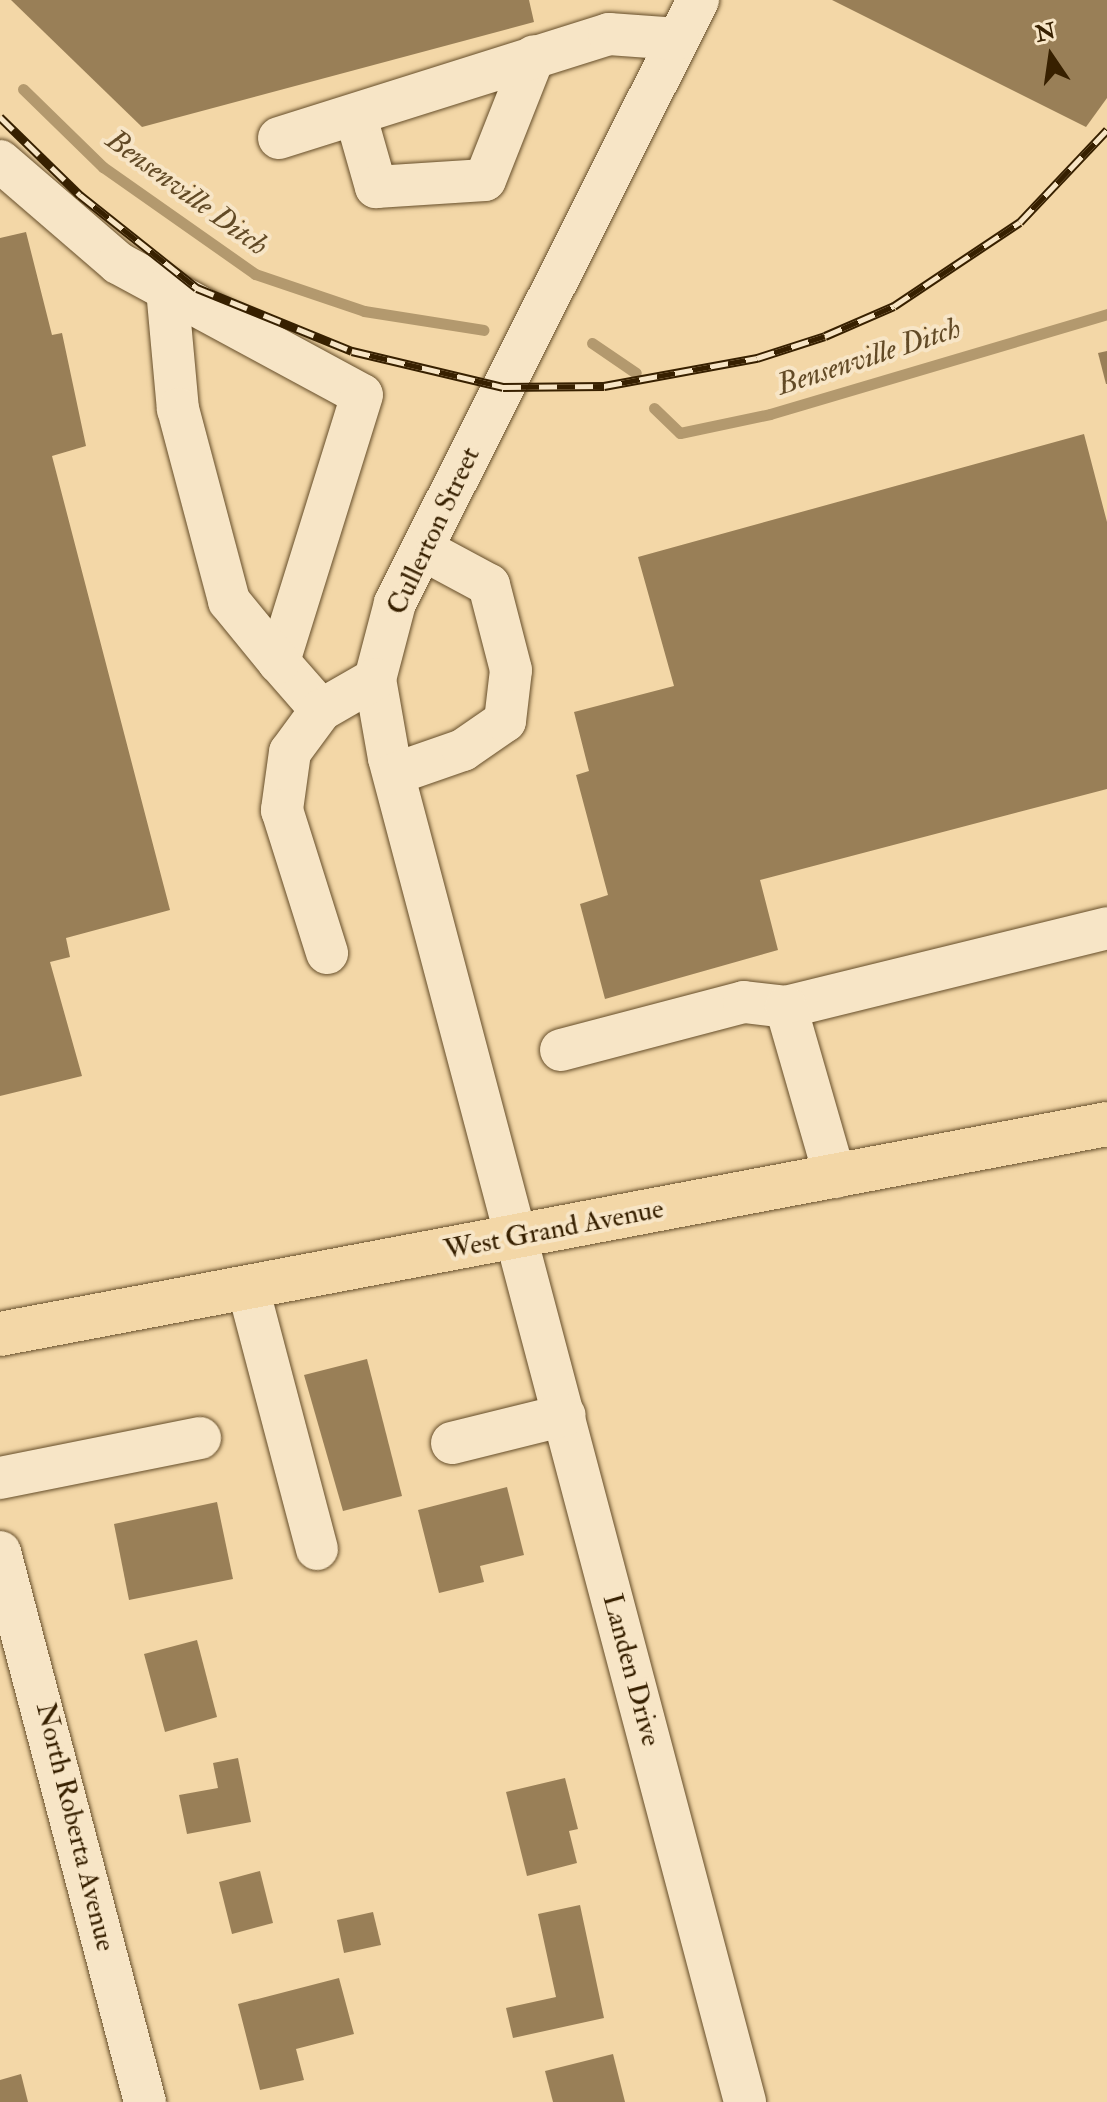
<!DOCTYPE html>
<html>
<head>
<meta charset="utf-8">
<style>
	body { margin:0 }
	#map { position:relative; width:1107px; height:2102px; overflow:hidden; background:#f3d7a7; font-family:"IM FELL Double Pica",serif }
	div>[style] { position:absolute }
	.stream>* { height:11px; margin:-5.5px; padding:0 5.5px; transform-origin:5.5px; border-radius:5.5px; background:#b3996e }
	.building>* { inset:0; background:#997f57 }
	.roads { filter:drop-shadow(0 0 2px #664e2a) drop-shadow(0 0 2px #664e2a) }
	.minor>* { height:42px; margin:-21px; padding:0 21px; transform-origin:21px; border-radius:21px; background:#f7e5c6 }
	.major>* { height:44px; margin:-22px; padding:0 22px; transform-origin:22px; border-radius:22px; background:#f3d7a7 }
	.rail>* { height:9px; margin-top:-4.5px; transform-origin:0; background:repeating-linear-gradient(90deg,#f7e5c6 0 18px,#372000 0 36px); box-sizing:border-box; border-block:2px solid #372000 }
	span { translate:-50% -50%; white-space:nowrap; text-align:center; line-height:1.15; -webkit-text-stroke:8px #f7e5c6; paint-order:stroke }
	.street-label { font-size:28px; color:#372000 }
	.water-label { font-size:30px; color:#624a26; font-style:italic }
	.north { position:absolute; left:1011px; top:16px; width:80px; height:80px; -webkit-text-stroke:6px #f7e5c6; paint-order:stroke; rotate:347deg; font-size:22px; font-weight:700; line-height:32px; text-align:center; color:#372000 }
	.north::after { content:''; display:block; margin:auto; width:28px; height:36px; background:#372000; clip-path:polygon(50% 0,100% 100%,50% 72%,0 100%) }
</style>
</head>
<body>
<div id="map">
	<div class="stream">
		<i style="left:23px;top:89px;width:112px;rotate:44.3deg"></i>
		<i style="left:103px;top:167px;width:186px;rotate:35.1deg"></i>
		<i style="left:255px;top:274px;width:115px;rotate:18.7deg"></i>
		<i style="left:364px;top:311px;width:121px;rotate:9deg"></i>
		<i style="left:592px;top:343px;width:53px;rotate:34.3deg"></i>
		<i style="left:654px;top:408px;width:36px;rotate:44deg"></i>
		<i style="left:680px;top:433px;width:92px;rotate:-11.9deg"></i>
		<i style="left:770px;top:414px;width:352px;rotate:-16.5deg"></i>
	</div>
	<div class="building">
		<i style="clip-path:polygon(11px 0,529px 0,534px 22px,142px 127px)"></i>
		<i style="clip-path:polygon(832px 0,1107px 0,1107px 98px,1086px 127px)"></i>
		<i style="clip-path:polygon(26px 232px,52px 335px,62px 333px,86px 446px,52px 456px,170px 910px,66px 938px,70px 957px,50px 962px,82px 1076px,0 1096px,0 238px)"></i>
		<i style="clip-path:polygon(1107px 351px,1107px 384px,1106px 384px,1098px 353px)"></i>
		<i style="clip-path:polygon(1084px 434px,1107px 522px,1107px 789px,760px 880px,778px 950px,605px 999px,580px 904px,608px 895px,576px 775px,589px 771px,574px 712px,674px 686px,638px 557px)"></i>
		<i style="clip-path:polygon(367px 1359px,402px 1496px,343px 1511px,304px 1375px)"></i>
		<i style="clip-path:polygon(507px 1487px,524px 1555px,480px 1566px,484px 1582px,439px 1593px,418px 1510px)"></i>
		<i style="clip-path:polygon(217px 1502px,233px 1579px,129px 1600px,114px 1524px)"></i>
		<i style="clip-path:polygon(197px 1640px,217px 1717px,165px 1732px,144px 1654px)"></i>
		<i style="clip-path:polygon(238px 1758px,251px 1822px,187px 1834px,179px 1795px,218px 1788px,213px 1763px)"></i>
		<i style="clip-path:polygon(565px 1778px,578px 1829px,569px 1831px,577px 1863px,527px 1876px,506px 1792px)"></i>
		<i style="clip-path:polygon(260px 1871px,273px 1923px,232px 1934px,219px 1882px)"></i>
		<i style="clip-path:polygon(580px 1905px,604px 2018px,513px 2038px,506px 2008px,556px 1997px,538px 1914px)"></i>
		<i style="clip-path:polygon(373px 1912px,381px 1945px,344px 1953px,337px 1920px)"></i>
		<i style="clip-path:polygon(339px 1978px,354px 2034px,296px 2049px,304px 2080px,260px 2090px,238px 2004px)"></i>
		<i style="clip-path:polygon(613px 2054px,625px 2102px,553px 2102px,545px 2071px)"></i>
		<i style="clip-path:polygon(21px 2074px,28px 2102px,0 2102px,0 2080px)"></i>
	</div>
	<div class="roads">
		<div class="minor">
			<i style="left:698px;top:0;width:675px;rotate:116.68deg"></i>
			<i style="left:395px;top:603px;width:79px;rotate:104.7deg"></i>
			<i style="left:375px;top:679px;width:80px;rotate:80deg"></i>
			<i style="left:389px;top:758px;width:1390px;rotate:75.16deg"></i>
			<i style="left:356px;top:117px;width:73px;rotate:74.1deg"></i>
			<i style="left:376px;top:187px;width:109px;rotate:-3.7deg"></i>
			<i style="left:485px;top:180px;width:133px;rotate:-68.4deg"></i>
			<i style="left:279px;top:138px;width:346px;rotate:-17.5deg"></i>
			<i style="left:609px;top:34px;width:69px;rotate:4.1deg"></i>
			<i style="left:0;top:161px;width:156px;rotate:40.8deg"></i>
			<i style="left:118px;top:263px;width:277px;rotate:28.4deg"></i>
			<i style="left:362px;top:395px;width:280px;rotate:107.3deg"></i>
			<i style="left:279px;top:662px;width:64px;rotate:48.8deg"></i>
			<i style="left:321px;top:710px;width:62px;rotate:-29.9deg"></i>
			<i style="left:167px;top:289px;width:121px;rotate:84.8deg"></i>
			<i style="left:178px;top:409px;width:199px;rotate:75.1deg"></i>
			<i style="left:229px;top:601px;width:79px;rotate:50.7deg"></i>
			<i style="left:321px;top:710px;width:52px;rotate:126.4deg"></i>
			<i style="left:290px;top:752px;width:59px;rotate:97.9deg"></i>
			<i style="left:282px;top:810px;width:150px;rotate:72.5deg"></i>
			<i style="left:394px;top:774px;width:73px;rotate:-19.2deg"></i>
			<i style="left:463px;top:750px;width:51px;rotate:-34.6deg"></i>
			<i style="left:505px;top:721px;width:51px;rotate:-83.3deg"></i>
			<i style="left:511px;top:670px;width:88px;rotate:-104.5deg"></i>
			<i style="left:489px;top:585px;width:76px;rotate:-151.8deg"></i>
			<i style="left:786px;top:1007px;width:331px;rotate:-13.8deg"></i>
			<i style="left:561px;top:1050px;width:189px;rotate:-14.7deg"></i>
			<i style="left:744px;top:1002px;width:42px;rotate:6.8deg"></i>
			<i style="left:786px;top:1007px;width:177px;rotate:73.9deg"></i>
			<i style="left:248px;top:1288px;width:270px;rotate:75.2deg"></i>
			<i style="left:452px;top:1443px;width:116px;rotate:-13.9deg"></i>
			<i style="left:0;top:1478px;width:204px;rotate:-11.3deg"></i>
			<i style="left:0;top:1552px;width:569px;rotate:75.23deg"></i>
		</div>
		<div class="major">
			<i style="left:0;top:1334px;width:1127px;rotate:-10.74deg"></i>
		</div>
	</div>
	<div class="rail">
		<i style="left:0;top:117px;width:112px;rotate:44.3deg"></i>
		<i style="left:80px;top:195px;width:149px;rotate:38.5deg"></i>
		<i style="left:197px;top:288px;width:167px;rotate:22.1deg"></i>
		<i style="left:352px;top:351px;width:155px;rotate:13.4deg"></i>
		<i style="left:503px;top:387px;width:101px;rotate:-0.6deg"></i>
		<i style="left:604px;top:386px;width:156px;rotate:-10.4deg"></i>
		<i style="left:757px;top:358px;width:71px;rotate:-17.9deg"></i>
		<i style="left:825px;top:336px;width:75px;rotate:-23.5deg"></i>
		<i style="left:894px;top:306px;width:151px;rotate:-33.7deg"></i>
		<i style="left:1020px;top:222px;width:127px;rotate:-46.6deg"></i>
	</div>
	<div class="street-label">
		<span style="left:434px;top:531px;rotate:-65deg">Cullerton Street</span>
		<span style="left:554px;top:1230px;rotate:-11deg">West Grand Avenue</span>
		<span style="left:631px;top:1670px;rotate:75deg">Landen Drive</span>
		<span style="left:75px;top:1827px;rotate:76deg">North Roberta Avenue</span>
	</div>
	<div class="water-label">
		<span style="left:187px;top:193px;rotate:36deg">Bensenville Ditch</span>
		<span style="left:869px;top:357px;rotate:-18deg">Bensenville Ditch</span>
	</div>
	<div class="north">N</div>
</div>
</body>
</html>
